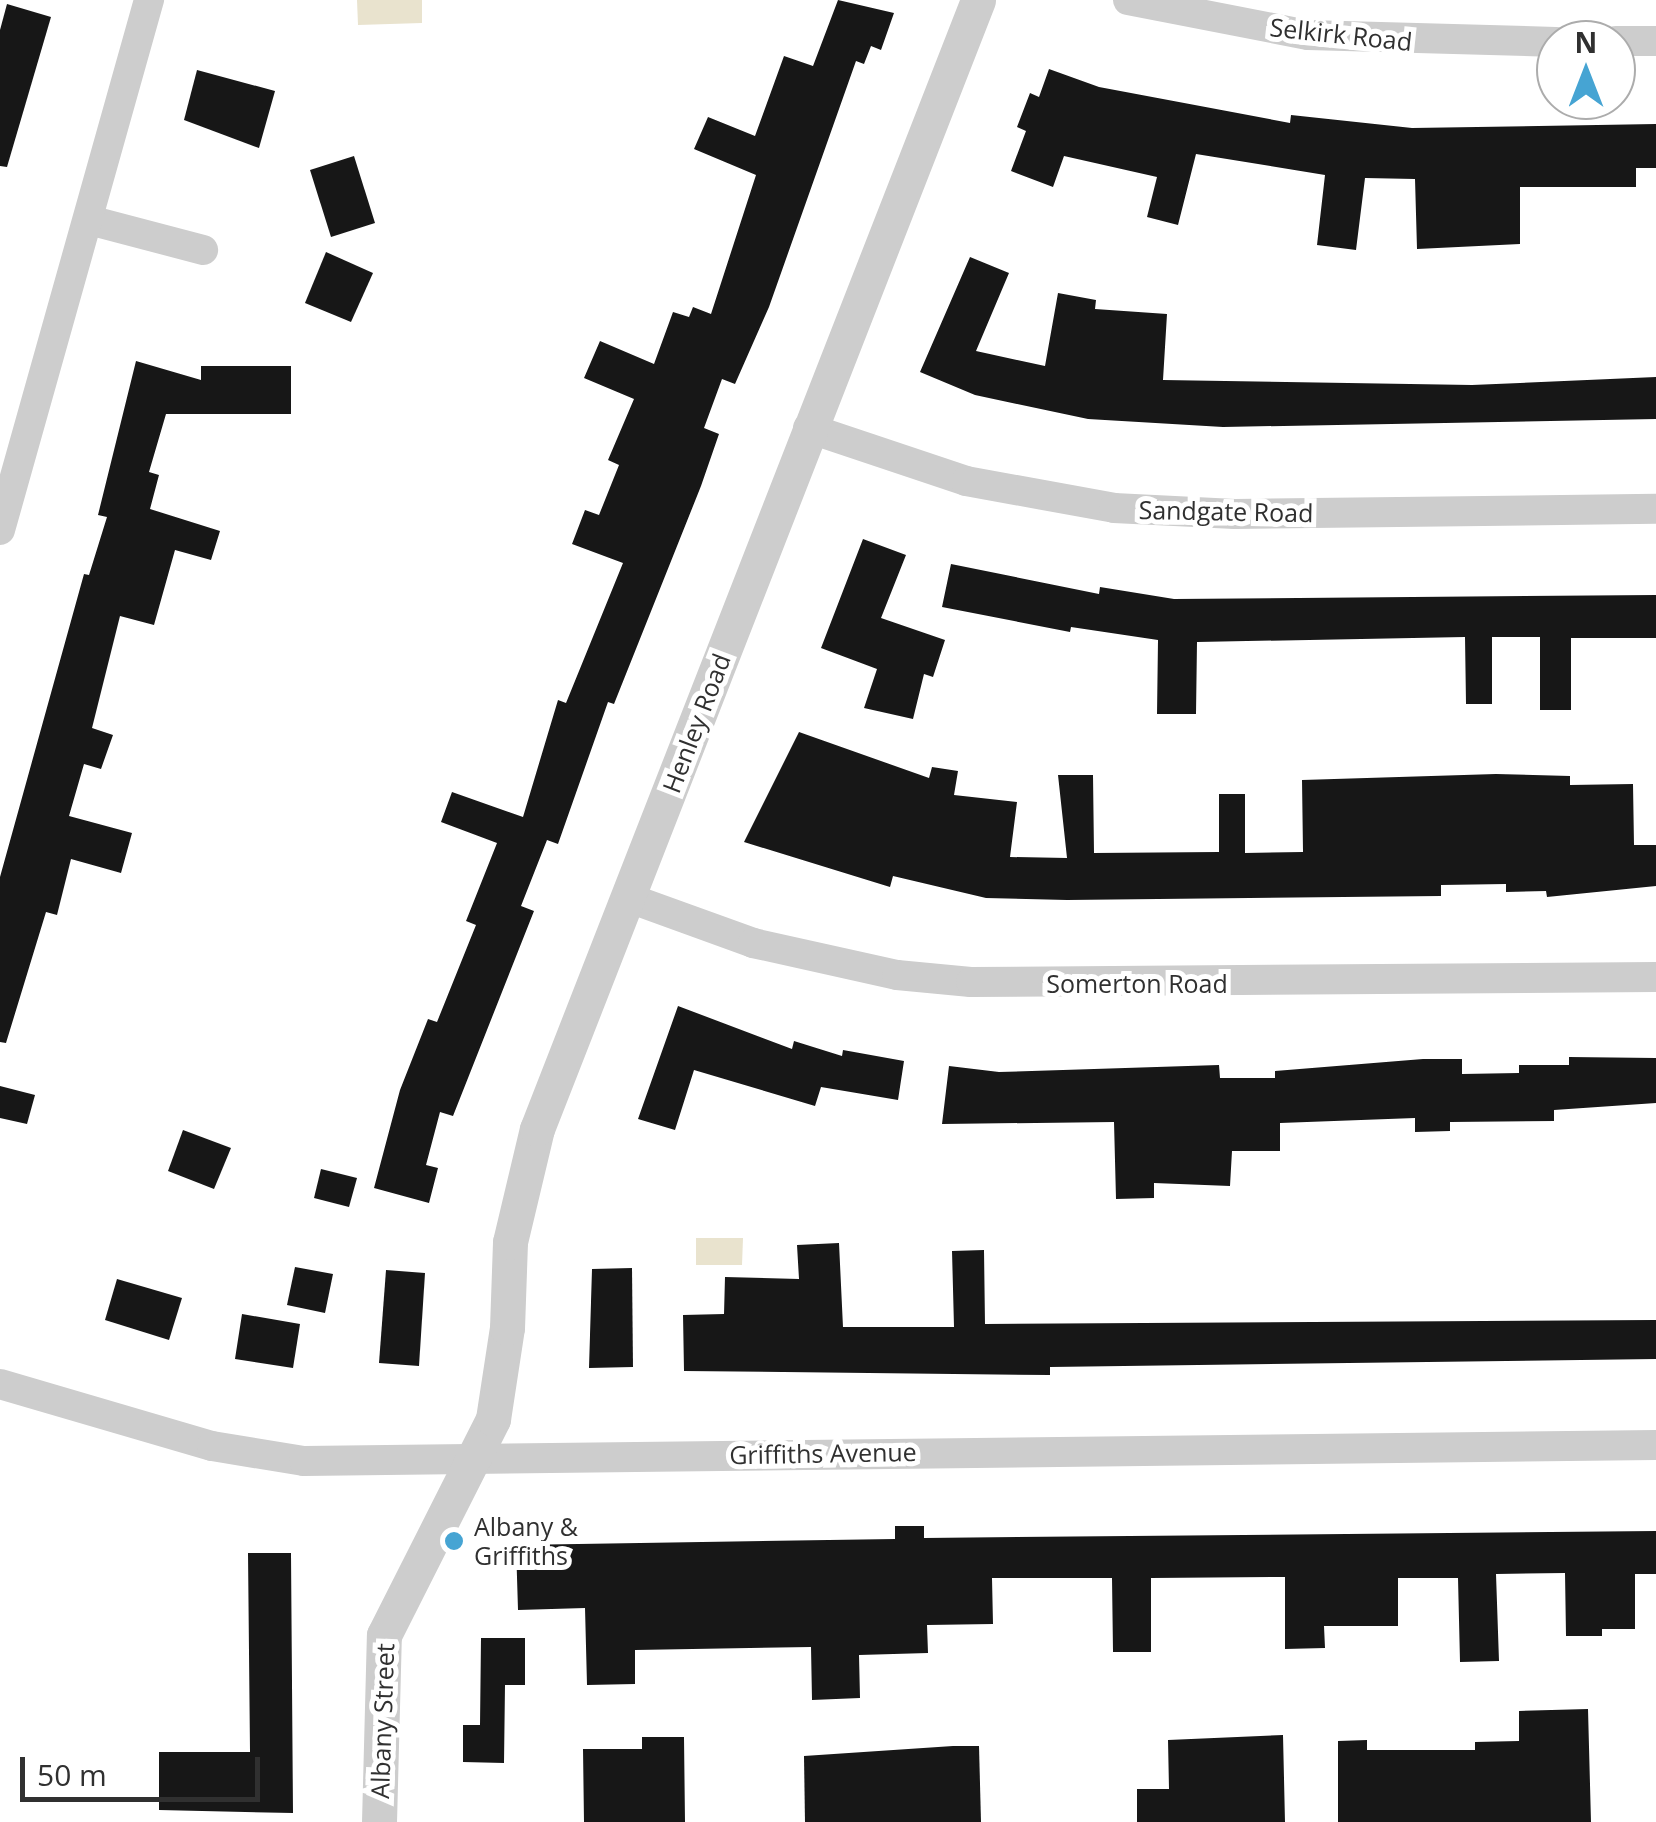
<!DOCTYPE html>
<html>
<head>
<meta charset="utf-8">
<style>
	body { margin:0 }
	#map { position:relative; width:1656px; height:1822px; overflow:hidden; background:#fff; font-family:"Open Sans",sans-serif }
	div>[style] { position:absolute }
	.water>* { inset:0; background:#e9e3ce }
	.building>* { inset:0; background:#171717 }
	.minor>* { height:30px; margin:-15px; padding:0 15px; transform-origin:15px; border-radius:15px; background:#cdcdcd }
	.tertiary>* { height:35px; margin:-17.5px; padding:0 17.5px; transform-origin:17.5px; border-radius:17.5px; background:#cdcdcd }
	.dots>* { width:28px; height:28px; translate:-50% -50%; box-sizing:border-box; border:5px solid #fff; border-radius:50% }
	span { translate:-50% -50%; white-space:nowrap; text-align:center; line-height:1.15; -webkit-text-stroke:10px #fff; paint-order:stroke }
	.street-label { font-size:25px; color:#303030 }
	.poi-label { font-size:25px; color:#303030 }
	.left { translate:0 -50%; text-align:left }
	.north { position:absolute; left:1536px; top:20px; width:100px; height:100px; box-sizing:border-box; background:#fff; border:2px solid #acacac; border-radius:50%; rotate:0deg; font-size:28px; font-weight:700; line-height:40px; text-align:center; color:#303030 }
	.north::after { content:''; display:block; margin:auto; width:35px; height:45px; background:#46a4d3; clip-path:polygon(50% 0,100% 100%,50% 72%,0 100%) }
	.scale { position:absolute; left:20px; top:1757px; width:240px; height:45px; box-sizing:border-box; border:5px solid #303030; border-top:0; padding-left:12px; font-size:30px; line-height:35px; white-space:nowrap; color:#303030; -webkit-text-stroke:8px #fff; paint-order:stroke }
</style>
</head>
<body>
<div id="map">
	<div class="water">
		<i style="clip-path:polygon(357px 0,422px 0,422px 23px,358px 25px)"></i>
		<i style="clip-path:polygon(696px 1238px,743px 1238px,742px 1265px,696px 1265px)"></i>
	</div>
	<div class="building">
		<i style="clip-path:polygon(838px 0,894px 13px,881px 50px,871px 46px,864px 64px,856px 61px,769px 307px,735px 384px,722px 379px,704px 428px,719px 434px,701px 486px,614px 704px,608px 702px,558px 844px,547px 840px,521px 906px,534px 911px,453px 1116px,440px 1112px,426px 1165px,438px 1168px,429px 1203px,374px 1188px,400px 1090px,428px 1019px,437px 1022px,476px 925px,466px 921px,497px 843px,441px 822px,452px 792px,523px 817px,558px 700px,566px 703px,623px 563px,572px 544px,585px 510px,599px 515px,619px 465px,608px 460px,634px 399px,584px 378px,600px 341px,654px 364px,673px 312px,689px 317px,693px 307px,711px 314px,756px 175px,694px 149px,708px 117px,755px 136px,784px 56px,813px 66px)"></i>
		<i style="clip-path:polygon(7px 4px,51px 17px,7px 167px,0 166px,0 30px)"></i>
		<i style="clip-path:polygon(1049px 69px,1099px 87px,1290px 123px,1291px 115px,1412px 128px,1656px 124px,1656px 168px,1636px 168px,1636px 187px,1520px 187px,1520px 244px,1417px 249px,1415px 179px,1365px 178px,1356px 250px,1317px 245px,1325px 175px,1196px 154px,1178px 225px,1147px 217px,1157px 177px,1064px 156px,1053px 187px,1011px 171px,1026px 131px,1017px 127px,1030px 93px,1039px 97px)"></i>
		<i style="clip-path:polygon(197px 70px,275px 91px,259px 148px,184px 120px)"></i>
		<i style="clip-path:polygon(354px 156px,375px 223px,331px 237px,310px 170px)"></i>
		<i style="clip-path:polygon(326px 252px,373px 273px,351px 322px,305px 303px)"></i>
		<i style="clip-path:polygon(970px 257px,1009px 273px,976px 351px,1045px 366px,1058px 293px,1096px 300px,1095px 309px,1167px 314px,1163px 380px,1472px 385px,1656px 377px,1656px 419px,1223px 427px,1088px 419px,975px 395px,920px 372px)"></i>
		<i style="clip-path:polygon(136px 361px,201px 380px,201px 366px,291px 366px,291px 414px,166px 414px,149px 472px,159px 475px,150px 509px,220px 531px,211px 560px,175px 550px,154px 625px,120px 616px,92px 728px,113px 735px,101px 769px,84px 764px,69px 816px,132px 833px,121px 873px,71px 859px,57px 915px,46px 912px,6px 1043px,0 1042px,0 877px,84px 574px,89px 575px,107px 517px,98px 515px)"></i>
		<i style="clip-path:polygon(863px 539px,906px 555px,881px 618px,945px 640px,933px 677px,924px 674px,913px 719px,864px 708px,877px 669px,821px 648px)"></i>
		<i style="clip-path:polygon(951px 564px,1099px 594px,1100px 587px,1174px 599px,1656px 595px,1656px 638px,1571px 638px,1571px 710px,1540px 710px,1540px 637px,1492px 637px,1492px 704px,1466px 704px,1465px 637px,1197px 642px,1196px 714px,1157px 714px,1158px 640px,1071px 627px,1070px 632px,942px 607px)"></i>
		<i style="clip-path:polygon(799px 732px,929px 778px,932px 767px,958px 771px,954px 795px,1017px 802px,1010px 857px,1067px 858px,1058px 775px,1093px 775px,1094px 853px,1219px 852px,1219px 794px,1245px 794px,1245px 853px,1303px 852px,1302px 780px,1496px 774px,1570px 776px,1570px 785px,1633px 784px,1634px 845px,1656px 845px,1656px 886px,1547px 897px,1546px 891px,1506px 892px,1506px 884px,1441px 885px,1441px 896px,1067px 900px,986px 898px,893px 876px,890px 887px,744px 842px)"></i>
		<i style="clip-path:polygon(678px 1006px,792px 1049px,794px 1041px,842px 1056px,843px 1050px,904px 1061px,898px 1100px,821px 1087px,815px 1106px,694px 1070px,675px 1130px,638px 1119px)"></i>
		<i style="clip-path:polygon(1569px 1057px,1656px 1058px,1656px 1103px,1554px 1110px,1554px 1121px,1450px 1122px,1450px 1131px,1415px 1132px,1415px 1118px,1280px 1123px,1280px 1151px,1232px 1151px,1230px 1186px,1154px 1183px,1154px 1198px,1116px 1199px,1114px 1122px,942px 1124px,949px 1066px,999px 1072px,1219px 1065px,1220px 1078px,1275px 1078px,1275px 1071px,1423px 1059px,1462px 1059px,1462px 1074px,1519px 1073px,1519px 1065px,1569px 1065px)"></i>
		<i style="clip-path:polygon(0 1086px,35px 1095px,27px 1124px,0 1118px)"></i>
		<i style="clip-path:polygon(183px 1130px,231px 1148px,214px 1189px,168px 1171px)"></i>
		<i style="clip-path:polygon(321px 1169px,357px 1178px,349px 1207px,314px 1198px)"></i>
		<i style="clip-path:polygon(839px 1243px,843px 1327px,954px 1327px,952px 1251px,984px 1250px,985px 1324px,1656px 1320px,1656px 1359px,1050px 1367px,1050px 1375px,684px 1371px,683px 1315px,724px 1314px,725px 1277px,799px 1279px,797px 1245px)"></i>
		<i style="clip-path:polygon(295px 1267px,333px 1274px,325px 1313px,287px 1305px)"></i>
		<i style="clip-path:polygon(632px 1268px,633px 1367px,589px 1368px,592px 1269px)"></i>
		<i style="clip-path:polygon(386px 1270px,425px 1273px,419px 1366px,379px 1363px)"></i>
		<i style="clip-path:polygon(117px 1279px,182px 1298px,169px 1340px,105px 1320px)"></i>
		<i style="clip-path:polygon(242px 1314px,300px 1324px,293px 1368px,235px 1359px)"></i>
		<i style="clip-path:polygon(895px 1526px,924px 1526px,924px 1538px,1656px 1531px,1656px 1574px,1635px 1574px,1635px 1629px,1602px 1629px,1602px 1636px,1566px 1636px,1565px 1573px,1496px 1574px,1499px 1661px,1460px 1662px,1458px 1578px,1398px 1578px,1398px 1626px,1324px 1626px,1325px 1648px,1285px 1649px,1285px 1577px,1151px 1578px,1151px 1652px,1113px 1652px,1112px 1578px,992px 1578px,993px 1624px,927px 1625px,928px 1653px,859px 1655px,860px 1698px,812px 1700px,811px 1647px,635px 1650px,635px 1684px,587px 1685px,585px 1608px,518px 1610px,516px 1545px,895px 1539px)"></i>
		<i style="clip-path:polygon(248px 1553px,291px 1553px,293px 1813px,159px 1810px,159px 1752px,250px 1752px)"></i>
		<i style="clip-path:polygon(481px 1638px,525px 1638px,525px 1685px,505px 1685px,504px 1763px,463px 1762px,463px 1725px,480px 1725px)"></i>
		<i style="clip-path:polygon(1588px 1709px,1591px 1822px,1338px 1822px,1338px 1741px,1367px 1740px,1367px 1750px,1475px 1750px,1475px 1742px,1519px 1741px,1519px 1711px)"></i>
		<i style="clip-path:polygon(1283px 1735px,1285px 1822px,1137px 1822px,1137px 1789px,1169px 1789px,1168px 1740px)"></i>
		<i style="clip-path:polygon(642px 1737px,684px 1737px,685px 1822px,584px 1822px,583px 1749px,642px 1749px)"></i>
		<i style="clip-path:polygon(953px 1746px,979px 1746px,981px 1822px,805px 1822px,804px 1756px)"></i>
	</div>
	<div class="minor">
		<i style="left:1128px;top:0;width:183px;rotate:11deg"></i>
		<i style="left:1308px;top:35px;width:248px;rotate:1.6deg"></i>
		<i style="left:1616px;top:41px;width:40px"></i>
		<i style="left:89px;top:220px;width:118px;rotate:14.7deg"></i>
		<i style="left:808px;top:428px;width:167px;rotate:18.5deg"></i>
		<i style="left:966px;top:481px;width:150px;rotate:10.3deg"></i>
		<i style="left:1114px;top:508px;width:121px;rotate:2.8deg"></i>
		<i style="left:1235px;top:514px;width:421px;rotate:-0.7deg"></i>
		<i style="left:0;top:530px;width:551px;rotate:-74.3deg"></i>
		<i style="left:629px;top:898px;width:132px;rotate:19.9deg"></i>
		<i style="left:753px;top:943px;width:148px;rotate:12.5deg"></i>
		<i style="left:897px;top:975px;width:74px;rotate:5.4deg"></i>
		<i style="left:971px;top:982px;width:685px;rotate:-0.42deg"></i>
		<i style="left:0;top:1384px;width:221px;rotate:16.3deg"></i>
		<i style="left:212px;top:1446px;width:93px;rotate:9.3deg"></i>
		<i style="left:304px;top:1461px;width:1352px;rotate:-0.68deg"></i>
	</div>
	<div class="tertiary">
		<i style="left:379px;top:1822px;width:187px;rotate:-88.5deg"></i>
		<i style="left:384px;top:1635px;width:242px;rotate:-63.2deg"></i>
		<i style="left:493px;top:1419px;width:92px;rotate:-81.3deg"></i>
		<i style="left:507px;top:1328px;width:86px;rotate:-88deg"></i>
		<i style="left:510px;top:1242px;width:116px;rotate:-76.6deg"></i>
		<i style="left:537px;top:1129px;width:1212px;rotate:-68.66deg"></i>
	</div>
	<div class="dots">
		<i style="left:454px;top:1541px;background:#46a4d3"></i>
	</div>
	<div class="street-label">
		<span style="left:1341px;top:34px;rotate:6deg">Selkirk Road</span>
		<span style="left:1226px;top:511px;rotate:1deg">Sandgate Road</span>
		<span style="left:696px;top:723px;rotate:-69deg">Henley Road</span>
		<span style="left:1137px;top:983px">Somerton Road</span>
		<span style="left:823px;top:1453px;rotate:-1deg">Griffiths Avenue</span>
		<span style="left:382px;top:1721px;rotate:-88deg">Albany Street</span>
	</div>
	<div class="poi-label">
		<span class="left" style="left:474px;top:1541px">Albany &amp;<br>Griffiths</span>
	</div>
	<div class="north">N</div>
	<div class="scale">50 m</div>
</div>
</body>
</html>
